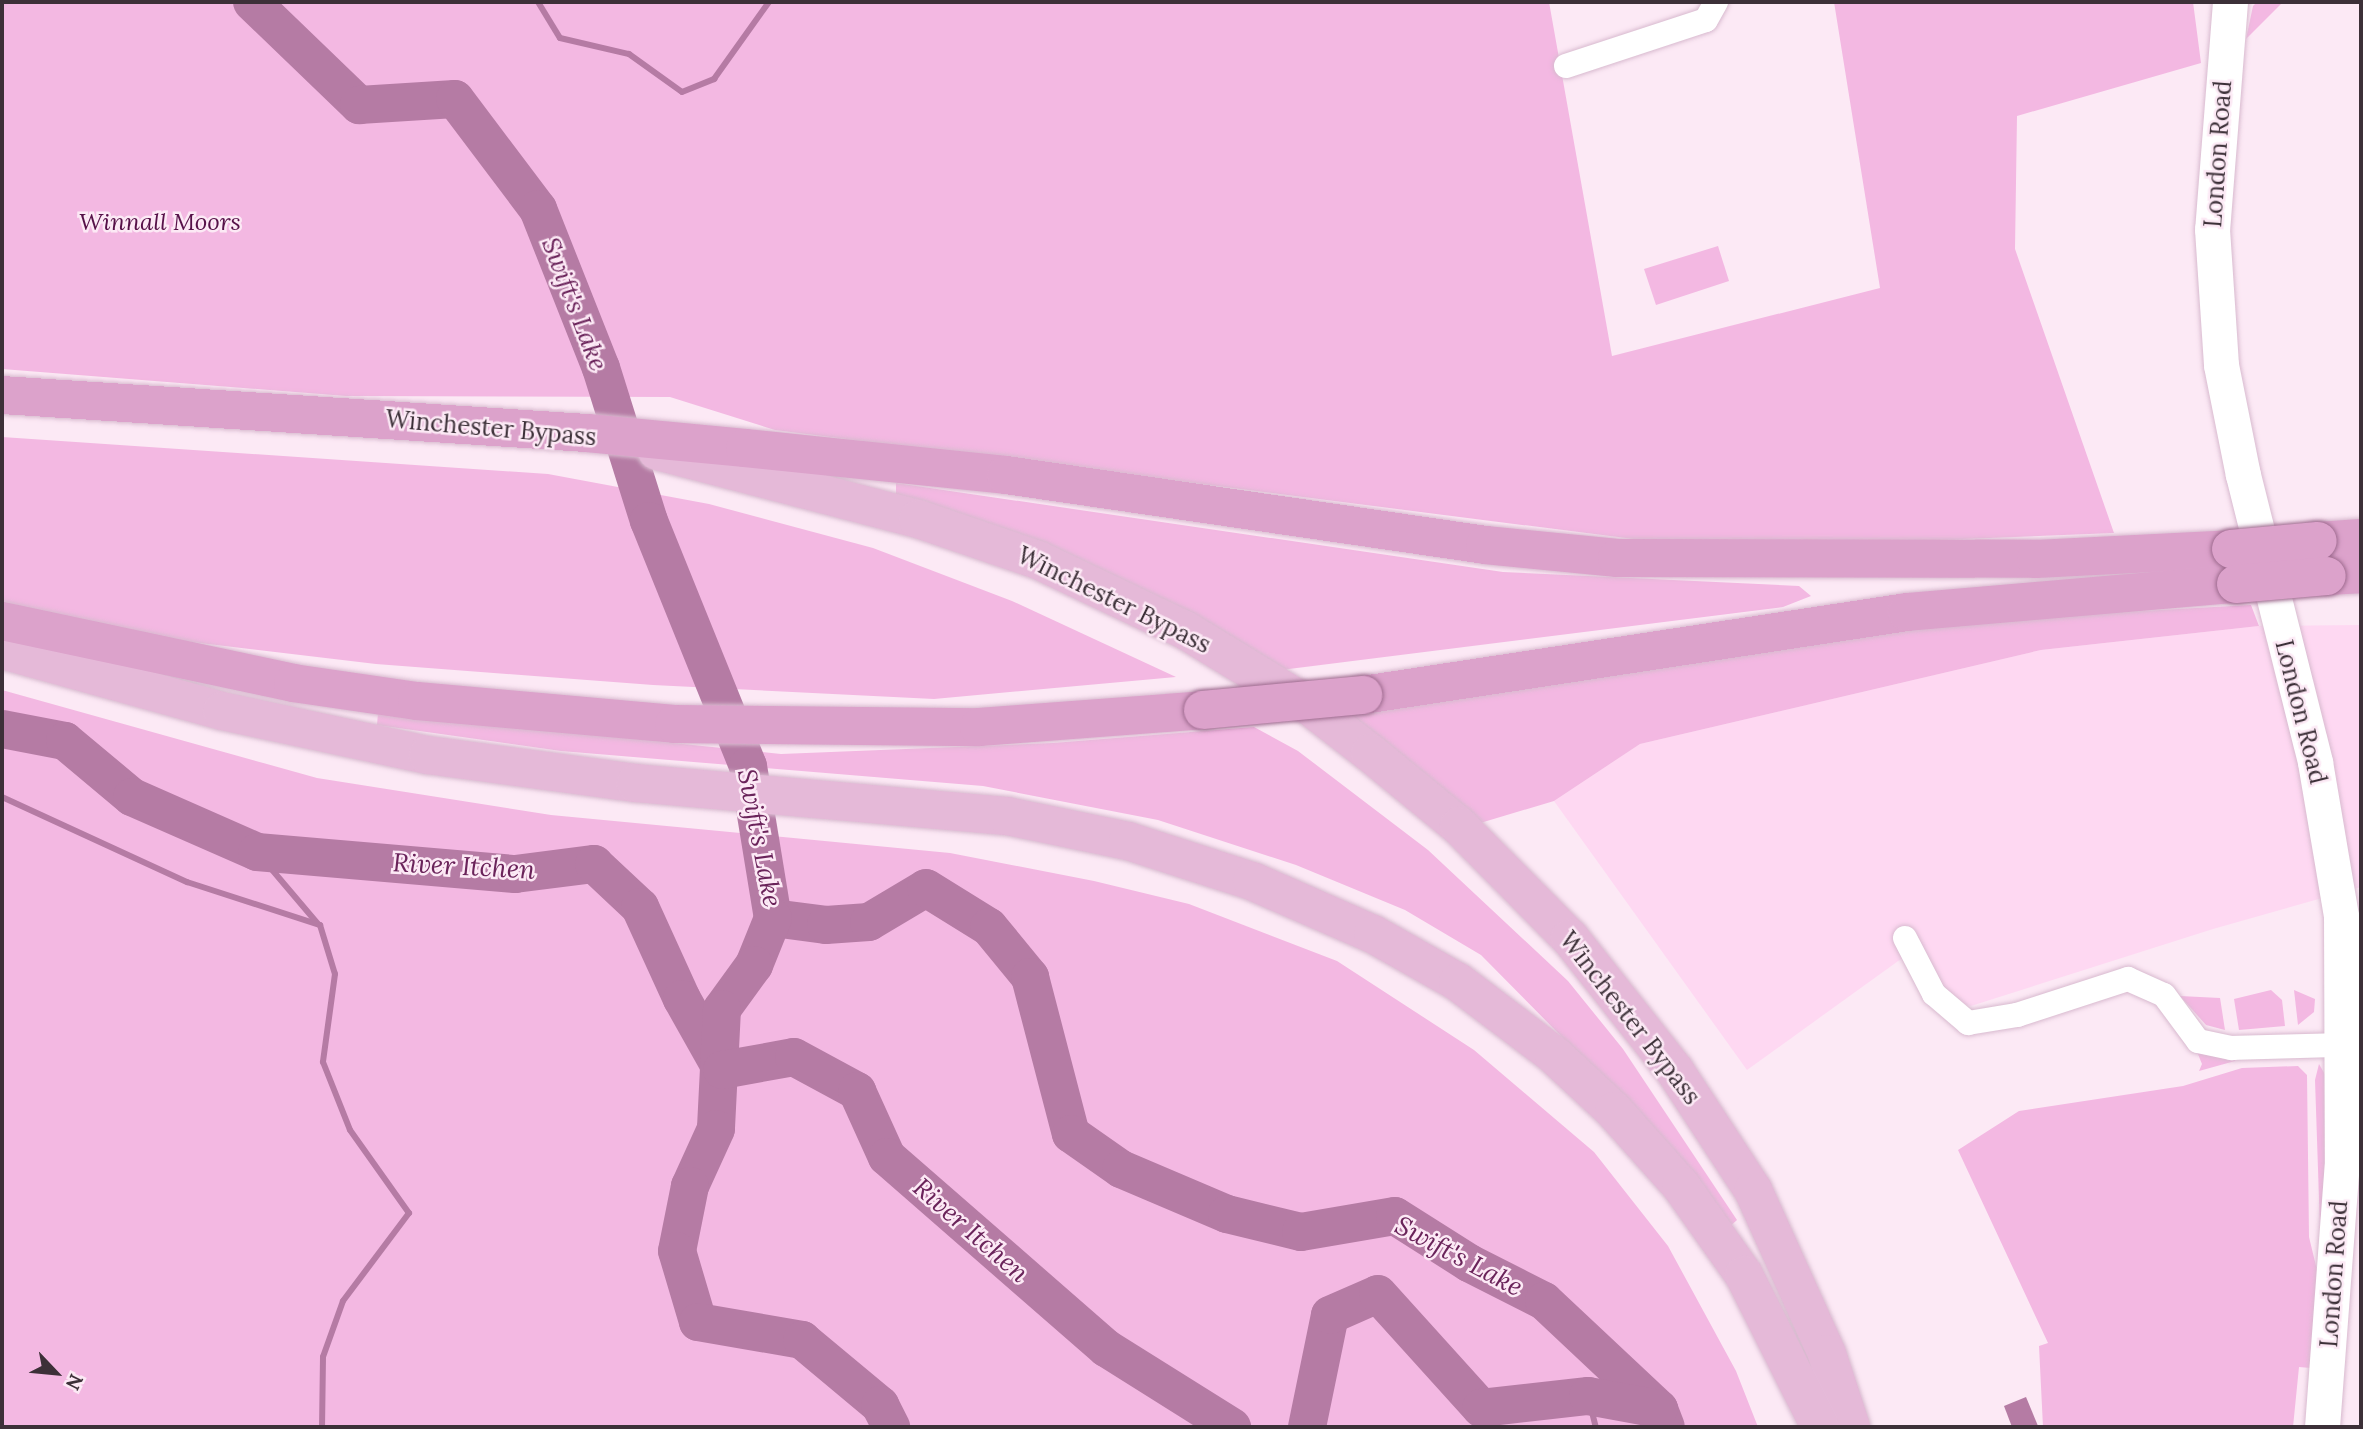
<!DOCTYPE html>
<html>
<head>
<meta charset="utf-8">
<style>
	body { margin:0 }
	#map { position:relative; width:2363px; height:1429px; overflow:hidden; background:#fce9f5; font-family:Lora,serif }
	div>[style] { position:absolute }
	.built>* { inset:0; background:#fed8f2 }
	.green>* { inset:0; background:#f3b8e2 }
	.water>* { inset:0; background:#b57ba4 }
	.stream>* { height:6px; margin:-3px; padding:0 3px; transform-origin:3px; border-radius:3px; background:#b57ba4 }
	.river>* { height:38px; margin:-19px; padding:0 19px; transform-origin:19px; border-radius:19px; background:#b57ba4 }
	.roads { filter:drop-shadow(0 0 2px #d8bacf) drop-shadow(0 0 2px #d8bacf) }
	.minor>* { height:24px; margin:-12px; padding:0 12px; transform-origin:12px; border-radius:12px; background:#fff }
	.secondary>* { height:35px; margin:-17.5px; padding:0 17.5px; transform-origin:17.5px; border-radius:17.5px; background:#fff }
	.primary>* { height:38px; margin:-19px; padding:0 19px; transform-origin:19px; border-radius:19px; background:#e5b9d8 }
	.trunk>* { height:38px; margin:-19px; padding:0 19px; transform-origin:19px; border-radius:19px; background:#dca2cb }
	.bridges { filter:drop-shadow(0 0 2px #9e6b8f) drop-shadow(0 0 2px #9e6b8f) }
	.trunk-bridge>* { height:38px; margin:-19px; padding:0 19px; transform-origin:19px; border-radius:19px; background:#dca2cb }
	span { translate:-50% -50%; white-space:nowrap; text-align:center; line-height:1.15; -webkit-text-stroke:5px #fce9f5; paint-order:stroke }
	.street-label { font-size:24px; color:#3c3038 }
	.park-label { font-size:24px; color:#561048; font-style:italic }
	.water-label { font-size:26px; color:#6a235a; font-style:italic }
	.frame { position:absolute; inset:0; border:4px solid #3c3038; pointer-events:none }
	.north { position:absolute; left:21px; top:1338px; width:70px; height:70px; -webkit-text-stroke:5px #fce9f5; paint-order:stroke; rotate:116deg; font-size:19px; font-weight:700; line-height:28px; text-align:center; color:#3c3038 }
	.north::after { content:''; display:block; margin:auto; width:24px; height:32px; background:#3c3038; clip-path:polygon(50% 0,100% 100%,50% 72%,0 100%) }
</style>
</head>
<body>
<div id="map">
	<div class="built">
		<i style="clip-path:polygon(2361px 625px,2361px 887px,2213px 929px,1971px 1006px,1950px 999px,1919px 946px,1747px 1070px,1554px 801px,1640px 744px,2041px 650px,2259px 626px)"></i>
	</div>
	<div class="green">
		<i style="clip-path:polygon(2px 2px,1549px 2px,1612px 356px,1880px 288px,1834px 2px,2193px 2px,2201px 63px,2017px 116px,2015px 249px,2114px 533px,1712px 549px,775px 430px,670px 397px,346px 396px,2px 369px)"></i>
		<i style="clip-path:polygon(2257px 2px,2283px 2px,2246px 39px,2253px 6px)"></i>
		<i style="clip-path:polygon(1718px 246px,1729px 281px,1656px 305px,1644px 269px)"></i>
		<i style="clip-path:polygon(2px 437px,548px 474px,709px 504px,873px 548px,1012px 601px,1176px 677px,934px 699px,653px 685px,376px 664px,125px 634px,2px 601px)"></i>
		<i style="clip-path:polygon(896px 483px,1503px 572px,1799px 586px,1811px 596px,1783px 607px,1273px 671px,896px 499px)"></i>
		<i style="clip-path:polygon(2251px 605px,2259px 626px,2041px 650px,1640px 744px,1554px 801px,1467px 827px,1335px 718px,1943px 622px)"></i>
		<i style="clip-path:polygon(2px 690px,317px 778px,551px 815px,950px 853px,1094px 881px,1189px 904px,1337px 961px,1474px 1050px,1594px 1152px,1668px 1246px,1736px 1371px,1758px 1427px,2px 1427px)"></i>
		<i style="clip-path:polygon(378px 713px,781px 754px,1053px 743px,1254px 727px,1298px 751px,1428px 850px,1568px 981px,1623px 1049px,1737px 1220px,1728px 1228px,1642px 1118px,1481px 955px,1405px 910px,1296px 865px,1158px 820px,983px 786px,561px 751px,377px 725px)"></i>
		<i style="clip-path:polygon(2271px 990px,2282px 1000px,2285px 1026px,2239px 1030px,2234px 999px)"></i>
		<i style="clip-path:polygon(2294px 990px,2315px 999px,2314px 1012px,2298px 1025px)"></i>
		<i style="clip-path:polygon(2180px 996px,2220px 998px,2225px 1030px,2206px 1025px)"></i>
		<i style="clip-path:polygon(2195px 1047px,2238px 1055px,2235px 1061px,2199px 1071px,2202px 1064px)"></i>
		<i style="clip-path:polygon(2319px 1064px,2331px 1085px,2320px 1228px,2315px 1080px)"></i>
		<i style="clip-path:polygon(2298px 1066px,2307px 1075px,2309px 1237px,2318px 1274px,2311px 1368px,2299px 1367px,2293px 1427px,2043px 1427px,2039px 1346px,2048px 1343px,1958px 1150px,2019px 1111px,2183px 1086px,2242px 1068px)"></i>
	</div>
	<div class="water">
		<i style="clip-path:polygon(2026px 1397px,2038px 1426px,2012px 1427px,2004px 1406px)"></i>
	</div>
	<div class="stream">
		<i style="left:538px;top:2px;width:42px;rotate:58.6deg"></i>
		<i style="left:560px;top:38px;width:71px;rotate:13.1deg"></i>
		<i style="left:629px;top:54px;width:65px;rotate:35.6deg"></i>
		<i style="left:682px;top:92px;width:35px;rotate:-22deg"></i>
		<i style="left:714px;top:79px;width:95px;rotate:-54.5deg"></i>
		<i style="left:2px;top:797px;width:204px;rotate:24.7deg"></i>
		<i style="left:187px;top:882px;width:140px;rotate:17.9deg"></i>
		<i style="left:320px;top:925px;width:51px;rotate:73deg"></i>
		<i style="left:335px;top:974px;width:89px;rotate:97.8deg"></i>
		<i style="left:323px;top:1062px;width:73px;rotate:68.3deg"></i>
		<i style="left:350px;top:1130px;width:102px;rotate:54.6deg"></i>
		<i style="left:409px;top:1213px;width:110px;rotate:126.9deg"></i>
		<i style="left:343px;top:1301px;width:59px;rotate:109.7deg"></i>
		<i style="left:323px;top:1357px;width:70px;rotate:90.8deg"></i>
		<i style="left:257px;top:852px;width:94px;rotate:49.7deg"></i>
		<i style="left:1588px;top:1396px;width:32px;rotate:76deg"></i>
	</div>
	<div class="river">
		<i style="left:252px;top:2px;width:149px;rotate:43.9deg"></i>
		<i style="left:359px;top:105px;width:96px;rotate:-3.6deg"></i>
		<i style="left:455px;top:99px;width:138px;rotate:53deg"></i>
		<i style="left:538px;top:209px;width:171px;rotate:68.4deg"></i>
		<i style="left:601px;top:368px;width:160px;rotate:72.6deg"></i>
		<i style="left:649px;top:521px;width:264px;rotate:68deg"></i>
		<i style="left:748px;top:766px;width:154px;rotate:80.7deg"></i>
		<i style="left:773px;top:918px;width:53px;rotate:7.5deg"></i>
		<i style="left:826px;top:925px;width:43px;rotate:-4deg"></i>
		<i style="left:869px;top:922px;width:66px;rotate:-30.8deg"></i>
		<i style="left:926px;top:888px;width:74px;rotate:31.8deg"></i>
		<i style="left:989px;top:927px;width:65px;rotate:50.6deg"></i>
		<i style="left:1030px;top:977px;width:162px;rotate:75.4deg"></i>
		<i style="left:1071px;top:1134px;width:61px;rotate:35deg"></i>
		<i style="left:1121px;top:1169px;width:115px;rotate:23deg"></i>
		<i style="left:1227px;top:1214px;width:76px;rotate:13.7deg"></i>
		<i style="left:1301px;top:1232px;width:95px;rotate:-9.7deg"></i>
		<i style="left:1395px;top:1216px;width:88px;rotate:32.4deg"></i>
		<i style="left:1469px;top:1263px;width:84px;rotate:26.9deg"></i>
		<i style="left:1544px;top:1301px;width:158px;rotate:43.2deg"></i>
		<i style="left:1659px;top:1409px;width:19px;rotate:69deg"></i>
		<i style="left:2px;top:729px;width:64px;rotate:10.8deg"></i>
		<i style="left:65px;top:741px;width:87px;rotate:39.9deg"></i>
		<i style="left:132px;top:797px;width:137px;rotate:23.7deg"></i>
		<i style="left:257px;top:852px;width:259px;rotate:4.9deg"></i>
		<i style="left:515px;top:874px;width:80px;rotate:-7.2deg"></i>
		<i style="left:594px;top:864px;width:63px;rotate:43.1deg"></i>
		<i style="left:640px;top:907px;width:101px;rotate:65.5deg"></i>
		<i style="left:682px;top:999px;width:81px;rotate:60.6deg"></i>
		<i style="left:773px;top:918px;width:51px;rotate:112deg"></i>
		<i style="left:754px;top:965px;width:54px;rotate:126deg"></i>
		<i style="left:722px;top:1009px;width:120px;rotate:92.9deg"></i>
		<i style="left:716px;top:1129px;width:63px;rotate:114.5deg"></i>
		<i style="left:690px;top:1186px;width:66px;rotate:101.3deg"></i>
		<i style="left:677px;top:1251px;width:74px;rotate:73.5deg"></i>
		<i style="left:698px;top:1322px;width:106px;rotate:9.8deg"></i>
		<i style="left:802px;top:1340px;width:102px;rotate:39.8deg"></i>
		<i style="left:880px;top:1405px;width:25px;rotate:63deg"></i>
		<i style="left:722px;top:1070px;width:73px;rotate:-10.2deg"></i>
		<i style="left:794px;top:1057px;width:72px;rotate:28.4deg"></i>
		<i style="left:857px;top:1091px;width:72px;rotate:65.6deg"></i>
		<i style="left:887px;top:1157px;width:291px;rotate:41.1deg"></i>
		<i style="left:1106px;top:1348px;width:149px;rotate:32.1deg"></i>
		<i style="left:1307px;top:1427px;width:114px;rotate:-78.4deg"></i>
		<i style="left:1330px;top:1315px;width:52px;rotate:-23.6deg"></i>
		<i style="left:1378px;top:1294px;width:154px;rotate:47.9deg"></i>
		<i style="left:1481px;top:1408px;width:108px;rotate:-6.4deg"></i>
		<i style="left:1588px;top:1396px;width:72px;rotate:10.4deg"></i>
	</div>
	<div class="roads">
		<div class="minor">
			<i style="left:1566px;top:66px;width:147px;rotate:-18.2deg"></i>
			<i style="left:1706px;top:20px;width:21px;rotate:-61deg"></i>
			<i style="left:1905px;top:938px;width:63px;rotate:62.6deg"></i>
			<i style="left:1934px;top:994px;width:45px;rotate:40.5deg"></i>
			<i style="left:1968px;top:1023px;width:50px;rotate:-9.3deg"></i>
			<i style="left:2017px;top:1015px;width:117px;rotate:-18deg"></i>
			<i style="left:2128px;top:979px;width:39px;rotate:24deg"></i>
			<i style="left:2164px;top:995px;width:57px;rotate:53.5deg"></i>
			<i style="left:2198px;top:1041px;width:35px;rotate:12deg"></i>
			<i style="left:2232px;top:1048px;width:109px;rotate:-1.6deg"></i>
		</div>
		<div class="secondary">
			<i style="left:2230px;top:2px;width:228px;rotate:94.5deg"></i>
			<i style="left:2212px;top:229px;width:136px;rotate:86.2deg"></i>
			<i style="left:2221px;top:365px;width:112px;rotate:78.7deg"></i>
			<i style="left:2243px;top:475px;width:296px;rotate:75.9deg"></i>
			<i style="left:2315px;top:762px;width:156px;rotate:80.4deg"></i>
			<i style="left:2341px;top:916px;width:245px;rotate:89.8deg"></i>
			<i style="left:2342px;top:1161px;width:267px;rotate:94.3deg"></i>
		</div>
		<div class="primary">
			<i style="left:657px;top:451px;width:270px;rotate:14.6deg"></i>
			<i style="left:918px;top:519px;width:127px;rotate:18.9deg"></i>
			<i style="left:1038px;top:560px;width:163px;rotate:25.5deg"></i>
			<i style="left:1185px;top:630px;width:144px;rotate:31.4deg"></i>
			<i style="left:1308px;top:705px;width:78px;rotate:37.7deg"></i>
			<i style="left:1370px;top:753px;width:115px;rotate:39.4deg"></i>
			<i style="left:1459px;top:826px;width:158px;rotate:45.3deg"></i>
			<i style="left:1570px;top:938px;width:169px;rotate:51.7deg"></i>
			<i style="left:1675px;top:1071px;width:142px;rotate:56.8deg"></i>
			<i style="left:1753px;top:1190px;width:180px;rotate:65.7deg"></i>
			<i style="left:1827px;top:1354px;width:77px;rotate:71.8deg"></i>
			<i style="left:2px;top:650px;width:228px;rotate:15.5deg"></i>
			<i style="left:222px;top:711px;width:211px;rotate:12.1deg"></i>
			<i style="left:428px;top:755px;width:210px;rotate:7.7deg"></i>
			<i style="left:636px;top:783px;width:372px;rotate:5.1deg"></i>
			<i style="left:1007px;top:816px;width:124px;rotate:11.7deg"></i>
			<i style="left:1128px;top:841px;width:130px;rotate:17.9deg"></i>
			<i style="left:1252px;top:881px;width:132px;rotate:23.7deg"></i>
			<i style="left:1373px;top:934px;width:98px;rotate:29.5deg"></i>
			<i style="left:1458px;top:982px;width:121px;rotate:37.2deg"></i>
			<i style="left:1554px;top:1055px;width:82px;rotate:43deg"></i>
			<i style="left:1614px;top:1111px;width:101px;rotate:48.2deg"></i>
			<i style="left:1681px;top:1186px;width:109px;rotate:54.7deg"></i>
			<i style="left:1744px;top:1275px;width:170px;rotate:63.4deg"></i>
		</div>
		<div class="trunk">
			<i style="left:2px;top:395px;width:586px;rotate:3.72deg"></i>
			<i style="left:587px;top:433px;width:159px;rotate:5.4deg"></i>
			<i style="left:745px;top:448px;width:262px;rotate:5.9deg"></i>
			<i style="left:1006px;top:475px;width:484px;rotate:8.3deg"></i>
			<i style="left:1485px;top:545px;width:133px;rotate:5.6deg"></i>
			<i style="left:1617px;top:558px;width:419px;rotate:0.1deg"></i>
			<i style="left:2036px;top:559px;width:195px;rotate:-2.9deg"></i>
			<i style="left:2318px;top:541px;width:43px;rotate:-4deg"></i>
			<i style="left:2327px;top:576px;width:34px;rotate:-3deg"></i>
			<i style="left:2px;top:621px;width:298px;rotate:12deg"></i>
			<i style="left:293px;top:683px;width:125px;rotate:8.3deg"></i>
			<i style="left:417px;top:701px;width:258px;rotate:5.1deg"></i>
			<i style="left:674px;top:724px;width:305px;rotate:0.6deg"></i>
			<i style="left:979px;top:727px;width:225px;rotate:-4.3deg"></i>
			<i style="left:1363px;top:695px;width:550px;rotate:-8.67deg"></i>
			<i style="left:1907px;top:612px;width:330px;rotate:-4.9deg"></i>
		</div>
	</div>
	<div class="bridges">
		<div class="trunk-bridge">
			<i style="left:2231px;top:549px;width:87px;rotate:-5.3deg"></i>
			<i style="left:2236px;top:584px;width:91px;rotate:-5deg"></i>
			<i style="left:1203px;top:710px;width:161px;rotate:-5.4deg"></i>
		</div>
	</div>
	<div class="street-label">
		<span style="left:2218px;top:154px;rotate:-86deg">London Road</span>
		<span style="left:491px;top:428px;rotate:5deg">Winchester Bypass</span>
		<span style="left:1114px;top:600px;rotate:26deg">Winchester Bypass</span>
		<span style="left:2301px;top:712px;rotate:76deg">London Road</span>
		<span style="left:1630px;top:1018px;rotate:52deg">Winchester Bypass</span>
		<span style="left:2334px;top:1274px;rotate:-86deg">London Road</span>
	</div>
	<div class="park-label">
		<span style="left:160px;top:222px">Winnall Moors</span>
	</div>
	<div class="water-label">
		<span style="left:575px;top:304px;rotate:69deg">Swift's Lake</span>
		<span style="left:760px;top:838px;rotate:79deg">Swift's Lake</span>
		<span style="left:464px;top:866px;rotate:3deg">River Itchen</span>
		<span style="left:971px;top:1230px;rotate:41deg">River Itchen</span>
		<span style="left:1459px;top:1256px;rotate:28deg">Swift's Lake</span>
	</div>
	<div class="frame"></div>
	<div class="north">N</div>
</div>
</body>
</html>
